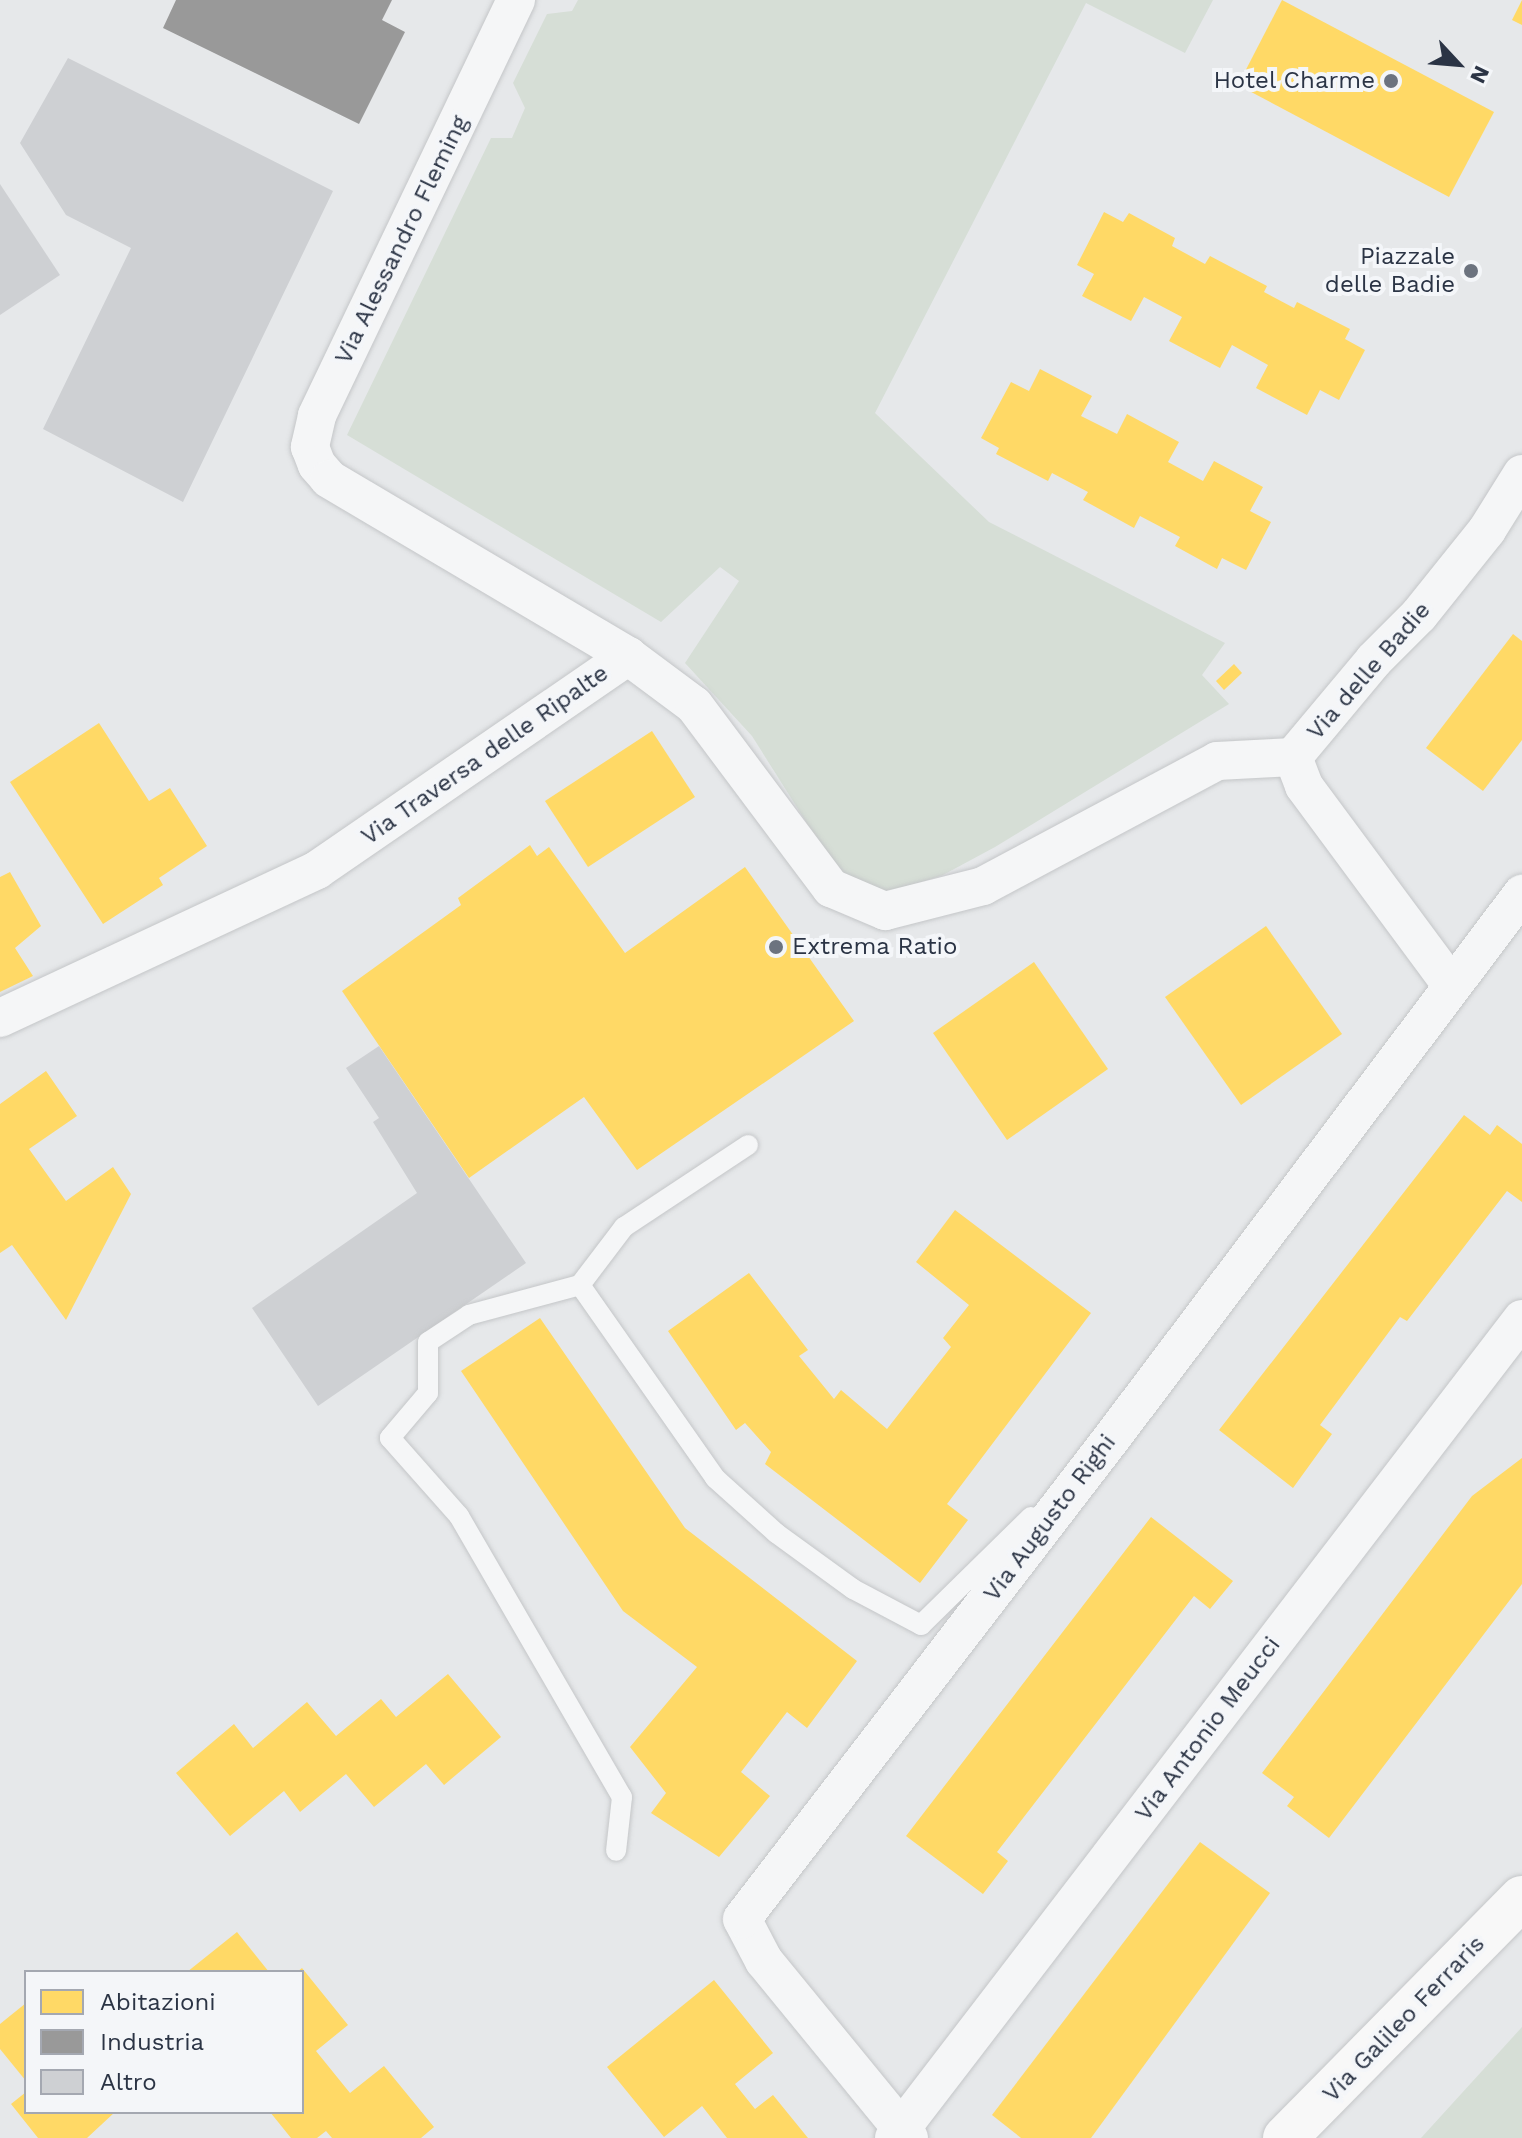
<!DOCTYPE html>
<html>
<head>
<meta charset="utf-8">
<style>
	body { margin:0 }
	#map { position:relative; width:1522px; height:2138px; overflow:hidden; background:#e6e8ea; font-family:"Work Sans",sans-serif }
	div>[style] { position:absolute }
	.green>* { inset:0; background:#d6ded6 }
	.homes>* { inset:0; background:#ffd966 }
	.industry>* { inset:0; background:#999 }
	.building>* { inset:0; background:#ced0d3 }
	.roads { filter:drop-shadow(0 0 2px #c4c6c8) drop-shadow(0 0 2px #c4c6c8) }
	.lane>* { height:20px; margin:-10px; padding:0 10px; transform-origin:10px; border-radius:10px; background:#f5f6f7 }
	.street>* { height:38px; margin:-19px; padding:0 19px; transform-origin:19px; border-radius:19px; background:#f5f6f7 }
	.secondary>* { height:44px; margin:-22px; padding:0 22px; transform-origin:22px; border-radius:22px; background:#f8f8f8 }
	.dots>* { width:22px; height:22px; translate:-50% -50%; box-sizing:border-box; border:4px solid #f4f6f9; border-radius:50% }
	span { translate:-50% -50%; white-space:nowrap; text-align:center; line-height:1.15; -webkit-text-stroke:8px #f4f6f9; paint-order:stroke }
	.poi-label { font-size:24px; color:#2b3445 }
	.right { translate:-100% -50%; text-align:right }
	.left { translate:0 -50%; text-align:left }
	.street-label { font-size:24px; color:#2b3445 }
	.legend { position:absolute; left:24px; top:1970px; width:280px; height:144px; box-sizing:border-box; background:#f4f6f9; border:2px solid #a4a8b1; margin:0; padding:10px 14px; list-style:none; font-size:24px; color:#2b3445 }
	.legend li { display:flex; align-items:center; gap:16px; height:40px }
	.legend b { width:40px; border:2px solid #a4a8b1 }
	.north { position:absolute; left:1418px; top:24px; width:80px; height:80px; -webkit-text-stroke:6px #f4f6f9; paint-order:stroke; rotate:116deg; font-size:22px; font-weight:700; line-height:32px; text-align:center; color:#2b3445 }
	.north::after { content:''; display:block; margin:auto; width:28px; height:36px; background:#2b3445; clip-path:polygon(50% 0,100% 100%,50% 72%,0 100%) }
</style>
</head>
<body>
<div id="map">
	<div class="green">
		<i style="clip-path:polygon(578px 0,1213px 0,1185px 53px,1086px 3px,875px 413px,989px 522px,1225px 643px,1202px 675px,1229px 704px,995px 847px,943px 875px,887px 893px,854px 882px,832px 863px,752px 736px,685px 663px,739px 581px,720px 567px,661px 622px,347px 435px,491px 138px,512px 138px,525px 108px,513px 83px,547px 14px,572px 11px)"></i>
		<i style="clip-path:polygon(1522px 2027px,1522px 2138px,1421px 2138px,1482px 2071px)"></i>
	</div>
	<div class="homes">
		<i style="clip-path:polygon(1282px 0,1494px 112px,1449px 197px,1238px 85px)"></i>
		<i style="clip-path:polygon(1522px 0,1522px 25px,1512px 20px)"></i>
		<i style="clip-path:polygon(1104px 212px,1123px 222px,1129px 213px,1175px 238px,1172px 246px,1205px 264px,1210px 256px,1267px 286px,1264px 292px,1294px 308px,1297px 302px,1350px 329px,1345px 339px,1365px 350px,1339px 400px,1320px 390px,1307px 415px,1256px 388px,1268px 365px,1232px 345px,1220px 368px,1169px 341px,1182px 317px,1144px 297px,1131px 321px,1082px 296px,1094px 274px,1077px 265px)"></i>
		<i style="clip-path:polygon(1040px 369px,1092px 396px,1081px 416px,1117px 434px,1127px 414px,1179px 442px,1168px 462px,1203px 481px,1214px 461px,1263px 487px,1250px 511px,1271px 522px,1246px 570px,1222px 558px,1217px 569px,1175px 546px,1180px 537px,1140px 516px,1134px 528px,1083px 500px,1088px 492px,1052px 473px,1048px 481px,996px 454px,999px 448px,981px 438px,1011px 382px,1029px 391px)"></i>
		<i style="clip-path:polygon(1513px 634px,1522px 641px,1522px 740px,1483px 791px,1426px 748px)"></i>
		<i style="clip-path:polygon(1234px 664px,1242px 673px,1224px 690px,1216px 681px)"></i>
		<i style="clip-path:polygon(99px 723px,149px 801px,170px 788px,207px 846px,159px 878px,163px 885px,103px 924px,10px 782px)"></i>
		<i style="clip-path:polygon(652px 731px,695px 797px,588px 867px,545px 801px)"></i>
		<i style="clip-path:polygon(530px 845px,537px 856px,549px 847px,625px 953px,745px 867px,854px 1021px,637px 1170px,584px 1097px,469px 1178px,342px 991px,461px 905px,458px 898px)"></i>
		<i style="clip-path:polygon(10px 872px,41px 926px,15px 948px,33px 976px,0 992px,0 877px)"></i>
		<i style="clip-path:polygon(1266px 926px,1342px 1034px,1241px 1105px,1165px 997px)"></i>
		<i style="clip-path:polygon(1034px 962px,1108px 1069px,1007px 1140px,933px 1033px)"></i>
		<i style="clip-path:polygon(46px 1071px,77px 1116px,29px 1149px,66px 1201px,113px 1167px,131px 1194px,66px 1320px,12px 1245px,0 1253px,0 1104px)"></i>
		<i style="clip-path:polygon(1464px 1115px,1490px 1135px,1497px 1125px,1522px 1144px,1522px 1202px,1507px 1191px,1407px 1321px,1400px 1317px,1320px 1425px,1332px 1434px,1293px 1488px,1219px 1430px)"></i>
		<i style="clip-path:polygon(955px 1210px,1091px 1313px,947px 1504px,968px 1520px,920px 1583px,765px 1464px,771px 1452px,745px 1423px,736px 1430px,668px 1331px,749px 1273px,808px 1350px,799px 1356px,834px 1399px,841px 1390px,887px 1429px,951px 1347px,943px 1338px,969px 1305px,916px 1262px)"></i>
		<i style="clip-path:polygon(540px 1318px,685px 1528px,857px 1661px,807px 1728px,787px 1712px,741px 1772px,770px 1796px,719px 1857px,651px 1813px,666px 1793px,630px 1747px,697px 1667px,623px 1611px,461px 1371px)"></i>
		<i style="clip-path:polygon(1522px 1458px,1522px 1584px,1329px 1838px,1287px 1806px,1294px 1797px,1262px 1773px,1472px 1496px)"></i>
		<i style="clip-path:polygon(1151px 1517px,1233px 1581px,1210px 1609px,1194px 1596px,997px 1852px,1008px 1861px,983px 1894px,906px 1836px)"></i>
		<i style="clip-path:polygon(448px 1674px,501px 1737px,444px 1785px,426px 1764px,374px 1807px,346px 1774px,300px 1812px,284px 1791px,230px 1836px,176px 1773px,234px 1724px,253px 1748px,307px 1702px,336px 1736px,381px 1699px,396px 1717px)"></i>
		<i style="clip-path:polygon(1200px 1842px,1270px 1893px,1091px 2138px,1021px 2138px,992px 2115px)"></i>
		<i style="clip-path:polygon(237px 1932px,269px 1972px,187px 1972px)"></i>
		<i style="clip-path:polygon(302px 1968px,348px 2025px,316px 2051px,350px 2093px,384px 2066px,434px 2127px,421px 2138px,332px 2138px,326px 2131px,317px 2138px,291px 2138px,270px 2112px,302px 2112px,302px 1972px,297px 1972px)"></i>
		<i style="clip-path:polygon(714px 1980px,773px 2053px,735px 2084px,755px 2109px,773px 2095px,808px 2138px,727px 2138px,702px 2106px,664px 2137px,607px 2067px)"></i>
		<i style="clip-path:polygon(26px 2003px,26px 2081px,0 2049px,0 2024px)"></i>
		<i style="clip-path:polygon(26px 2092px,26px 2112px,115px 2112px,87px 2138px,38px 2138px,11px 2104px)"></i>
	</div>
	<div class="industry">
		<i style="clip-path:polygon(176px 0,392px 0,382px 20px,405px 32px,359px 124px,163px 28px)"></i>
	</div>
	<div class="building">
		<i style="clip-path:polygon(68px 58px,333px 191px,183px 502px,43px 429px,131px 248px,66px 215px,20px 143px)"></i>
		<i style="clip-path:polygon(0 184px,60px 275px,0 315px)"></i>
		<i style="clip-path:polygon(379px 1046px,526px 1263px,318px 1406px,252px 1308px,417px 1193px,373px 1122px,379px 1118px,346px 1068px)"></i>
	</div>
	<div class="roads">
		<div class="lane">
			<i style="left:748px;top:1145px;width:149px;rotate:146.5deg"></i>
			<i style="left:624px;top:1227px;width:73px;rotate:127.2deg"></i>
			<i style="left:580px;top:1285px;width:236px;rotate:55deg"></i>
			<i style="left:715px;top:1478px;width:82px;rotate:42deg"></i>
			<i style="left:776px;top:1533px;width:95px;rotate:36deg"></i>
			<i style="left:853px;top:1589px;width:77px;rotate:27.9deg"></i>
			<i style="left:921px;top:1625px;width:154px;rotate:-44.5deg"></i>
			<i style="left:580px;top:1285px;width:115px;rotate:164.9deg"></i>
			<i style="left:469px;top:1315px;width:49px;rotate:146.6deg"></i>
			<i style="left:428px;top:1342px;width:51px;rotate:90deg"></i>
			<i style="left:428px;top:1393px;width:59px;rotate:130.2deg"></i>
			<i style="left:390px;top:1438px;width:104px;rotate:48.5deg"></i>
			<i style="left:459px;top:1516px;width:325px;rotate:59.9deg"></i>
			<i style="left:622px;top:1797px;width:54px;rotate:96.3deg"></i>
		</div>
		<div class="street">
			<i style="left:516px;top:0;width:461px;rotate:115.6deg"></i>
			<i style="left:317px;top:416px;width:32px;rotate:103deg"></i>
			<i style="left:310px;top:447px;width:19px;rotate:69deg"></i>
			<i style="left:317px;top:465px;width:18px;rotate:49deg"></i>
			<i style="left:329px;top:479px;width:347px;rotate:30.6deg"></i>
			<i style="left:1293px;top:757px;width:126px;rotate:-50.1deg"></i>
			<i style="left:1374px;top:660px;width:64px;rotate:-45deg"></i>
			<i style="left:1419px;top:615px;width:109px;rotate:-51.3deg"></i>
			<i style="left:1487px;top:530px;width:66px;rotate:-58deg"></i>
			<i style="left:1293px;top:757px;width:31px;rotate:69deg"></i>
			<i style="left:1304px;top:786px;width:247px;rotate:53.5deg"></i>
			<i style="left:0;top:1018px;width:350px;rotate:-25deg"></i>
			<i style="left:317px;top:870px;width:378px;rotate:-34.5deg"></i>
			<i style="left:628px;top:656px;width:82px;rotate:36.6deg"></i>
			<i style="left:694px;top:705px;width:229px;rotate:53.2deg"></i>
			<i style="left:831px;top:888px;width:59px;rotate:23.1deg"></i>
			<i style="left:885px;top:911px;width:101px;rotate:-14.3deg"></i>
			<i style="left:983px;top:886px;width:265px;rotate:-28.1deg"></i>
			<i style="left:1217px;top:761px;width:76px;rotate:-3deg"></i>
			<i style="left:894px;top:2138px;width:1032px;rotate:-52.52deg"></i>
			<i style="left:909px;top:2138px;width:229px;rotate:-129.3deg"></i>
			<i style="left:764px;top:1961px;width:47px;rotate:-117.6deg"></i>
			<i style="left:742px;top:1919px;width:605px;rotate:-52.45deg"></i>
			<i style="left:1111px;top:1439px;width:683px;rotate:-52.98deg"></i>
		</div>
		<div class="secondary">
			<i style="left:1285px;top:2138px;width:337px;rotate:-45.4deg"></i>
		</div>
	</div>
	<div class="dots">
		<i style="left:1391px;top:81px;background:#6c737f"></i>
		<i style="left:1471px;top:271px;background:#6c737f"></i>
		<i style="left:776px;top:947px;background:#6c737f"></i>
	</div>
	<div class="poi-label">
		<span class="right" style="left:1375px;top:81px">Hotel Charme</span>
		<span class="right" style="left:1455px;top:271px">Piazzale<br>delle Badie</span>
		<span class="left" style="left:792px;top:947px">Extrema Ratio</span>
	</div>
	<div class="street-label">
		<span style="left:402px;top:240px;rotate:-64deg">Via Alessandro Fleming</span>
		<span style="left:1369px;top:671px;rotate:-49deg">Via delle Badie</span>
		<span style="left:485px;top:755px;rotate:-35deg">Via Traversa delle Ripalte</span>
		<span style="left:1050px;top:1518px;rotate:-53deg">Via Augusto Righi</span>
		<span style="left:1208px;top:1729px;rotate:-53deg">Via Antonio Meucci</span>
		<span style="left:1404px;top:2019px;rotate:-46deg">Via Galileo Ferraris</span>
	</div>
	<ul class="legend">
	<li><b style="height:22px;background:#ffd966"></b>Abitazioni</li>
	<li><b style="height:22px;background:#999"></b>Industria</li>
	<li><b style="height:22px;background:#ced0d3"></b>Altro</li>
	</ul>
	<div class="north">N</div>
</div>
</body>
</html>
